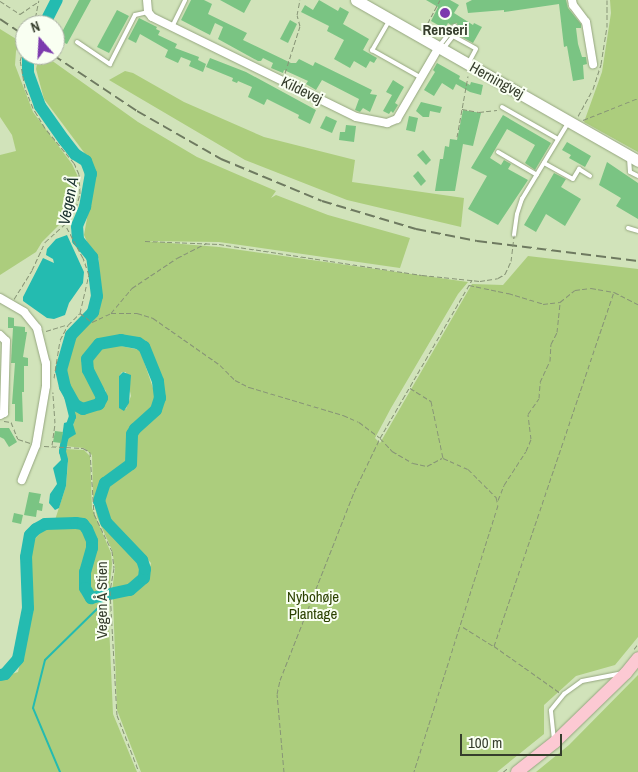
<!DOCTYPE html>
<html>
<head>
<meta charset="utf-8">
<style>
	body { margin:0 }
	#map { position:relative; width:638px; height:772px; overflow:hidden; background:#d1e3ba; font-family:"Archivo Narrow",sans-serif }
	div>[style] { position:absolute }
	.green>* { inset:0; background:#accd7d }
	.water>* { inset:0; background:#24bbb0 }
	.stream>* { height:2px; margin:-1px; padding:0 1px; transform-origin:1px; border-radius:1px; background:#24bbb0 }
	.canal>* { height:7px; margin:-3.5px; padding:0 3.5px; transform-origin:3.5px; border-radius:3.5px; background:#24bbb0 }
	.river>* { height:12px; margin:-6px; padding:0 6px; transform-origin:6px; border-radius:6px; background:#24bbb0 }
	.building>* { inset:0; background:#7ac483 }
	.path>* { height:1px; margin-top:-0.5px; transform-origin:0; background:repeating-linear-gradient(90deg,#879476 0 5px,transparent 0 7.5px) }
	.roads { filter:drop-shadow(0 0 1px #95a67f) drop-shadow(0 0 1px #95a67f) }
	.lane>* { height:4px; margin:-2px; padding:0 2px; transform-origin:2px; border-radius:2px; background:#fff }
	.street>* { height:8px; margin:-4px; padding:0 4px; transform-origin:4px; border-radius:4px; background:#fff }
	.secondary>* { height:11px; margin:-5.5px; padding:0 5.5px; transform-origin:5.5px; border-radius:5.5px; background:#fff }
	.primary>* { height:12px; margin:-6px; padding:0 6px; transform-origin:6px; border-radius:6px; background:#fcc9d3 }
	.rail>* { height:2px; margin-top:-1px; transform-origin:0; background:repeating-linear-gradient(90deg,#6e7a60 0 10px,transparent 0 15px) }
	.path-bridge>* { height:1px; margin-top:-0.5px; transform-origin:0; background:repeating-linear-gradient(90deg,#879476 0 5px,transparent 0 7.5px) }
	.dots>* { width:14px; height:14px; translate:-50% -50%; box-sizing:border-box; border:2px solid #f9fff2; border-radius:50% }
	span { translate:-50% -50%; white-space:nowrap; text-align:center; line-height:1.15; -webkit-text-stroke:4px #f9fff2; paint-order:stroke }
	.poi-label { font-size:15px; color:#353d2c; font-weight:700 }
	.street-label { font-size:15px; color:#353d2c }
	.park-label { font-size:15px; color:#2c4100 }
	.water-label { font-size:16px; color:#1a312e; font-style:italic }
	.north { position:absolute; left:15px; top:15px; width:50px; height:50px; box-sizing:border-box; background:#f9fff2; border:1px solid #abb1a3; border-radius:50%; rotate:341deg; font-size:14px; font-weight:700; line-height:20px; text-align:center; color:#353d2c }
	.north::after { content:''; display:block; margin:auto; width:18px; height:22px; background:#7c3aae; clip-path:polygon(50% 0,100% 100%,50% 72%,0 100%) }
	.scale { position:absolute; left:460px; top:734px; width:102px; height:22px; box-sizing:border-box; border:2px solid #353d2c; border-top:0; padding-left:6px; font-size:15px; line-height:18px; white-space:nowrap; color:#353d2c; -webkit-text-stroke:4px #f9fff2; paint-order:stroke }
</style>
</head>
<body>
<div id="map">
	<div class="green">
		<i style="clip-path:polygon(610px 0,638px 0,638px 152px,584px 122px,602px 72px,611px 13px)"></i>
		<i style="clip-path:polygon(0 29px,21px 42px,16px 51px,15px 65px,33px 112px,72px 164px,79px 179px,76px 199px,70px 214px,42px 242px,36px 252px,0 275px,0 155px,16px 151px,12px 135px,0 117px)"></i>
		<i style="clip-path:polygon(39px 55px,44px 55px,138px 122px,197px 157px,276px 191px,271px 198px,276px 195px,328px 215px,410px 238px,400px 268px,219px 242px,145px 241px,219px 247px,468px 282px,458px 294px,391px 408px,375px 438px,380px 443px,472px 284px,503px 285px,528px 256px,638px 269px,638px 637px,615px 665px,576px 676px,544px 705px,544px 734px,497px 772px,141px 772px,117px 710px,113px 599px,137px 591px,147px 580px,151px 563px,109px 520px,103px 506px,103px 496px,112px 482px,133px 465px,136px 434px,155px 418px,161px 408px,162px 384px,151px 351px,146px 343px,141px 340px,109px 337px,97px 342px,86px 354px,83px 365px,96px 396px,95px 400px,85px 406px,80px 403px,70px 389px,65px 370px,73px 338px,96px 316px,100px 309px,99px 259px,88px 244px,84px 235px,95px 173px,89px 159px,44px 99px,36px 69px)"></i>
		<i style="clip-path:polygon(125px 71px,133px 73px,184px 102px,264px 137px,355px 160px,352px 182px,464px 198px,461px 227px,347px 200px,245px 160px,109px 80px)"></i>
		<i style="clip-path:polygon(evenodd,116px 345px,140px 350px,155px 394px,153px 404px,144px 418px,130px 428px,125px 466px,101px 481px,95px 497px,100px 517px,119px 540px,136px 555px,140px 566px,138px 580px,133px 584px,112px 591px,115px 568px,112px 550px,97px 517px,93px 496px,92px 455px,84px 448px,64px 446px,65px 439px,66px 440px,74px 424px,70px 402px,80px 412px,85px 414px,103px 407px,106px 391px,94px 377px,90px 367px,90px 360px,97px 349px,116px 345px,122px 372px,126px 372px,131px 396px,126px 409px,119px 408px,119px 376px,122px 372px)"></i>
		<i style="clip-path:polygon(65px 449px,84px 450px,90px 456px,92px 508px,111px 553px,112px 564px,109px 593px,97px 596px,90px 592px,90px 567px,96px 549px,95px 538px,86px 521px,77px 519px,55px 520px,66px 486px,68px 463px,63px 450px)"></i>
		<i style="clip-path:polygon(80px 526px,90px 543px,82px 575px,84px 596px,91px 603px,108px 602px,113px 714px,137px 772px,0 772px,0 678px,18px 672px,21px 660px,31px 606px,30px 552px,33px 541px,44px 529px)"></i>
		<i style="clip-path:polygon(638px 675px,638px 772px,536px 772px,569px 745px)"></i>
	</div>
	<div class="water">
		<i style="clip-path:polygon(67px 235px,84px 272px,83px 283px,69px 303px,65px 315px,54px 319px,47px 318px,23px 301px,23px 297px,43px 258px,54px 263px,53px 259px,46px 255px,47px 249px,56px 239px)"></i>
		<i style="clip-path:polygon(123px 372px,131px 375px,129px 403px,124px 411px,119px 408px,119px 376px)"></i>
		<i style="clip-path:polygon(72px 421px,76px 434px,66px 440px,62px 437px,64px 423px)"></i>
		<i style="clip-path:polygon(63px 450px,68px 460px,66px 486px,59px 508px,55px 510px,49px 503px,50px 494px,57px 484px,53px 468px,63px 458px,61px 451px)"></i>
	</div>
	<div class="stream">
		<i style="left:60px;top:772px;width:69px;rotate:-112.9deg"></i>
		<i style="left:33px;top:708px;width:49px;rotate:-76deg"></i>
		<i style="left:45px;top:660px;width:76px;rotate:-44.5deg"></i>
		<i style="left:99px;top:607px;width:11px;rotate:-63deg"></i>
	</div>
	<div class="canal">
		<i style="left:64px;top:459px;width:8px;rotate:-104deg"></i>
		<i style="left:62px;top:451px;width:12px;rotate:-81deg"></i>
		<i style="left:64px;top:439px;width:24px;rotate:-71deg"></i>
		<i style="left:72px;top:416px;width:30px;rotate:-104deg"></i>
	</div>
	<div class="river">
		<i style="left:44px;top:25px;width:28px;rotate:-63deg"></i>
		<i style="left:0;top:675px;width:5px;rotate:-11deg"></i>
		<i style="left:5px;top:674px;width:20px;rotate:-49deg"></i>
		<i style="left:18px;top:659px;width:52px;rotate:-78.9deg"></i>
		<i style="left:28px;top:608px;width:51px;rotate:-92.2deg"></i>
		<i style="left:26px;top:557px;width:22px;rotate:-80deg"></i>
		<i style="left:30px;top:535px;width:8px;rotate:-45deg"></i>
		<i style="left:36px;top:529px;width:10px;rotate:-29deg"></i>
		<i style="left:45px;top:524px;width:31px;rotate:-2deg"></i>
		<i style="left:76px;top:523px;width:7px;rotate:8deg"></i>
		<i style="left:83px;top:524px;width:6px;rotate:51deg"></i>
		<i style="left:87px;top:529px;width:13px;rotate:67deg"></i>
		<i style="left:92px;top:541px;width:7px;rotate:90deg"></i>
		<i style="left:92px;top:548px;width:25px;rotate:106deg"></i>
		<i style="left:85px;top:572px;width:16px;rotate:90deg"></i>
		<i style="left:85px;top:588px;width:12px;rotate:59deg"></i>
		<i style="left:91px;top:598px;width:40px;rotate:-12deg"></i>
		<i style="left:130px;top:590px;width:18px;rotate:-41deg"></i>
		<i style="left:144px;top:578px;width:9px;rotate:-84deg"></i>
		<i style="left:145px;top:569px;width:9px;rotate:-108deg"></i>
		<i style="left:142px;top:560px;width:52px;rotate:-133.5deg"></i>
		<i style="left:106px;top:522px;width:22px;rotate:-108deg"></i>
		<i style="left:99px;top:501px;width:19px;rotate:-72deg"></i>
		<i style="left:105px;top:483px;width:32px;rotate:-36deg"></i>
		<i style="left:131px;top:464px;width:30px;rotate:-88deg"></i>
		<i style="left:132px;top:434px;width:6px;rotate:-59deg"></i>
		<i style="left:135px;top:429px;width:28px;rotate:-42deg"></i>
		<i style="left:156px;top:410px;width:13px;rotate:-72deg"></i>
		<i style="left:160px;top:398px;width:17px;rotate:-97deg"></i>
		<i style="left:158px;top:381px;width:37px;rotate:-112deg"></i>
		<i style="left:144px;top:347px;width:7px;rotate:-146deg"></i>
		<i style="left:138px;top:343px;width:17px;rotate:-170deg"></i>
		<i style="left:121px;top:340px;width:22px;rotate:170deg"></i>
		<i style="left:99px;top:344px;width:19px;rotate:129deg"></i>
		<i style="left:87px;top:359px;width:11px;rotate:85deg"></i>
		<i style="left:88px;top:370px;width:31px;rotate:63deg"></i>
		<i style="left:102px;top:398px;width:7px;rotate:117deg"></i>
		<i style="left:99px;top:404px;width:17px;rotate:163deg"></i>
		<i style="left:83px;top:409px;width:9px;rotate:-153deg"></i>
		<i style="left:75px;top:405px;width:21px;rotate:-119deg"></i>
		<i style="left:65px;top:387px;width:17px;rotate:-103deg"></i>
		<i style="left:61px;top:370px;width:36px;rotate:-74deg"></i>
		<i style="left:71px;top:335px;width:32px;rotate:-46deg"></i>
		<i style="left:93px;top:312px;width:16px;rotate:-76deg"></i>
		<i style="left:97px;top:296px;width:39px;rotate:-97deg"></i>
		<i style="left:92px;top:257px;width:22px;rotate:-129deg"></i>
		<i style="left:78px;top:240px;width:14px;rotate:-94deg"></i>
		<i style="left:77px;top:226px;width:21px;rotate:-67deg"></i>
		<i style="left:85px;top:207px;width:34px;rotate:-80deg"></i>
		<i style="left:91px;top:174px;width:14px;rotate:-111deg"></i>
		<i style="left:86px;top:161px;width:13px;rotate:-148deg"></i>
		<i style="left:75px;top:154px;width:18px;rotate:-128deg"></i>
		<i style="left:64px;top:140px;width:42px;rotate:-125.2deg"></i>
		<i style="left:40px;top:106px;width:35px;rotate:-110deg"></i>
		<i style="left:28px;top:73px;width:18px;rotate:-90deg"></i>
	</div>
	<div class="building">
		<i style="clip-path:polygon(79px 0,91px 0,67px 44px,60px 41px,64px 35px,61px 34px)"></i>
		<i style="clip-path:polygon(191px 0,204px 0,212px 4px,208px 14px,247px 33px,243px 40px,291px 63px,296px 63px,299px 59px,313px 66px,315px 62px,372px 90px,370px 94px,377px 95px,370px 112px,363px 108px,360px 112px,355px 110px,359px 99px,322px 80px,316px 90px,306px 84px,308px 81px,284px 70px,283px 73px,271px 68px,273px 63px,263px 58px,261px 61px,258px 61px,218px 39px,223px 27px,215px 23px,210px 35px,181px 20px)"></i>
		<i style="clip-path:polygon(220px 0,251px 0,244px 13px)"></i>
		<i style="clip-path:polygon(319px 0,338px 11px,340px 7px,349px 12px,343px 24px,369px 39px,363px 50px,377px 58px,374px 63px,370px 61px,366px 68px,354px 61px,350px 68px,334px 59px,344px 40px,327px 31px,329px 26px,301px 12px,305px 5px,313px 10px)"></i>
		<i style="clip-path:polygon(426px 0,450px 0,459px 5px,454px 13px,473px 25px,474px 23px,482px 27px,473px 43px,462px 37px,465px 32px,458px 28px,457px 23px,451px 25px,448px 23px,445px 29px,431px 21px,438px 7px)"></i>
		<i style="clip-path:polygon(472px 0,566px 0,568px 8px,581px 24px,581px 28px,576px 28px,578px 44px,582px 57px,586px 57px,587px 64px,583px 65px,584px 79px,573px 81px,567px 46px,564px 47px,559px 4px,504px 12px,504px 10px,468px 13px,466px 3px)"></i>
		<i style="clip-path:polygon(117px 10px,129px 16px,109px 53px,97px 47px)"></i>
		<i style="clip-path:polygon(139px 18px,157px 27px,156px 29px,160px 31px,158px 35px,177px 44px,175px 48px,199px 57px,198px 60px,206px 64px,203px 72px,189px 66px,191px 61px,181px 57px,178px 63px,165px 57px,168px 50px,140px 34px,136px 43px,128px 39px)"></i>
		<i style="clip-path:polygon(290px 20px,297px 24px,288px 43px,280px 39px)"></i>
		<i style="clip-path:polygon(210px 58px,246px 72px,316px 110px,310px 124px,298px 118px,299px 115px,267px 99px,264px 105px,248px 97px,252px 87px,238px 81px,237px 83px,232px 81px,233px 78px,206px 67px)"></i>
		<i style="clip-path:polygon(437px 63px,460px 76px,459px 79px,470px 85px,471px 82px,483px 85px,481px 95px,470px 92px,456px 84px,453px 90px,442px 83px,434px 96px,424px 90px,435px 72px,433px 70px)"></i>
		<i style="clip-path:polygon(393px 80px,404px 87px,395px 103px,398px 105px,393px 113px,391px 111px,389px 114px,383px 111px,392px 95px,386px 92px)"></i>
		<i style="clip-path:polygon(421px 102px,442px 107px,440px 113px,430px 111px,429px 117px,423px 117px,416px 111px)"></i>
		<i style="clip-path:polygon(463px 110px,481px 113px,473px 146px,463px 144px,455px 191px,435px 191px,440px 159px,443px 159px,445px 146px,449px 147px,450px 139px,457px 140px)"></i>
		<i style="clip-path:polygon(503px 115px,551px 143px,535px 170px,525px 163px,535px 145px,507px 129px,490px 158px,501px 165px,504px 160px,511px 164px,508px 169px,528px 180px,498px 225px,468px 209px,487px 176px,471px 168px)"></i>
		<i style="clip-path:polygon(326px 116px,337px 121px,332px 133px,320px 128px)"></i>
		<i style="clip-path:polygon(409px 116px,418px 118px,415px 132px,406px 130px)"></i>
		<i style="clip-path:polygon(346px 125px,356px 126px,354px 142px,339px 140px,340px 132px,345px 132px)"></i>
		<i style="clip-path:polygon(567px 142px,591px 156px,585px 167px,569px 158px,571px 155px,562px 150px)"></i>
		<i style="clip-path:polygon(423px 150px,431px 160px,426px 165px,417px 155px)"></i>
		<i style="clip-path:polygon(607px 162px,638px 183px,638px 219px,616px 206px,621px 198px,599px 185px)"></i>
		<i style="clip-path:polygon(418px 171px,426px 181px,421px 186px,413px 176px)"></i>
		<i style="clip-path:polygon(554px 173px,566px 179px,561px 187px,581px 199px,565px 226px,546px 214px,536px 232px,524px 225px)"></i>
		<i style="clip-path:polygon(8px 317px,14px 318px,14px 326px,25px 327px,25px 332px,27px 332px,23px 357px,28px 358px,28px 366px,24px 366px,24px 392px,22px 392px,23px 422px,15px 421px,15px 404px,12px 404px,15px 363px,11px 363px,13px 328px,8px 328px)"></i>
		<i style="clip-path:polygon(0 428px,9px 428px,17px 442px,9px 447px,4px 439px,0 437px)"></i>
		<i style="clip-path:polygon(55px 431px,63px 432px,61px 443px,53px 442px)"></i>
		<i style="clip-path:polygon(29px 492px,41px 494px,39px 503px,43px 504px,42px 511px,37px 510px,36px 517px,24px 515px)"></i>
		<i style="clip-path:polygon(14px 513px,23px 515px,21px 524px,12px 522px)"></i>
	</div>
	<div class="path">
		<i style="left:0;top:1px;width:24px;rotate:33deg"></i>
		<i style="left:20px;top:14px;width:22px;rotate:-34deg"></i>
		<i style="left:34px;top:25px;width:25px;rotate:-79deg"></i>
		<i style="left:424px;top:30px;width:34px;rotate:-62deg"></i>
		<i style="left:285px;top:73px;width:49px;rotate:-72.3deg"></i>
		<i style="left:300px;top:26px;width:11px;rotate:-105deg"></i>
		<i style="left:297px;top:15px;width:15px;rotate:-79deg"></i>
		<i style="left:462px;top:109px;width:17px;rotate:10deg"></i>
		<i style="left:479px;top:112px;width:18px;rotate:-6deg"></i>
		<i style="left:578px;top:116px;width:31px;rotate:-61deg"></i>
		<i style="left:593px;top:89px;width:26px;rotate:-72deg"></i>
		<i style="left:601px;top:64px;width:37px;rotate:-81deg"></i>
		<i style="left:607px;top:27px;width:27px;rotate:-90deg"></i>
		<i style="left:583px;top:120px;width:59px;rotate:-21.8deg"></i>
		<i style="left:457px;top:137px;width:62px;rotate:-79.8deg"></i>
		<i style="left:145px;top:241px;width:74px;rotate:2.3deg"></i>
		<i style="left:219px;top:244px;width:205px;rotate:8.7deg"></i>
		<i style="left:422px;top:275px;width:58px;rotate:5.9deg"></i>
		<i style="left:480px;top:281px;width:18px;rotate:-9deg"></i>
		<i style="left:498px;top:278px;width:8px;rotate:-30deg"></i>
		<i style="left:505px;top:274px;width:14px;rotate:-65deg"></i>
		<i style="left:469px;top:285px;width:40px;rotate:12deg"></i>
		<i style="left:508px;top:293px;width:37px;rotate:17deg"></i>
		<i style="left:543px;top:304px;width:17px;rotate:-7deg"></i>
		<i style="left:560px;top:302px;width:19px;rotate:-39deg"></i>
		<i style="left:575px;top:290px;width:16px;rotate:-7deg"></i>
		<i style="left:591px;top:288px;width:23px;rotate:10deg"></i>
		<i style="left:614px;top:292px;width:27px;rotate:27deg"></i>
		<i style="left:14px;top:299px;width:34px;rotate:-58deg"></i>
		<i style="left:32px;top:270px;width:31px;rotate:-65deg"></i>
		<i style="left:45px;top:242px;width:27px;rotate:-42deg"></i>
		<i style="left:65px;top:224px;width:19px;rotate:-55deg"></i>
		<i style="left:76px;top:208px;width:16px;rotate:-75deg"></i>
		<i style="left:80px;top:193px;width:19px;rotate:-93deg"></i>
		<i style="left:79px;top:174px;width:12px;rotate:-114deg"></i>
		<i style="left:74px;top:163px;width:45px;rotate:-129.6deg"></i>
		<i style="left:45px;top:128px;width:23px;rotate:-121deg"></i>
		<i style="left:33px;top:108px;width:22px;rotate:-112deg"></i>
		<i style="left:25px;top:88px;width:27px;rotate:-100deg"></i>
		<i style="left:20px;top:61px;width:18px;rotate:-74deg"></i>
		<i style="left:80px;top:313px;width:15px;rotate:37deg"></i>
		<i style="left:92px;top:322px;width:21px;rotate:-25deg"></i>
		<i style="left:111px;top:313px;width:33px;rotate:-50deg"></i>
		<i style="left:132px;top:288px;width:54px;rotate:-33.7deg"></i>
		<i style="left:177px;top:258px;width:33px;rotate:-27deg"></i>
		<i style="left:111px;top:313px;width:26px"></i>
		<i style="left:137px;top:313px;width:17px;rotate:17deg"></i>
		<i style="left:153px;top:318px;width:82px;rotate:35deg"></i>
		<i style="left:220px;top:365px;width:21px;rotate:45deg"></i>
		<i style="left:235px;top:380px;width:16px;rotate:27deg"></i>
		<i style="left:249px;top:387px;width:98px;rotate:16.6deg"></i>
		<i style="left:343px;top:415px;width:17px;rotate:24deg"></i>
		<i style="left:359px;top:422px;width:26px;rotate:37deg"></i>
		<i style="left:380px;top:438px;width:18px;rotate:47deg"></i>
		<i style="left:392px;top:451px;width:24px;rotate:30deg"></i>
		<i style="left:413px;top:463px;width:14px;rotate:12deg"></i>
		<i style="left:427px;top:466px;width:17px;rotate:-28deg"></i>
		<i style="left:46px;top:331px;width:21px;rotate:-17deg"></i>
		<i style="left:54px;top:378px;width:38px;rotate:-81deg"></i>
		<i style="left:60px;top:340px;width:17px;rotate:-62deg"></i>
		<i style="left:68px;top:325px;width:17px;rotate:-45deg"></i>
		<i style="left:80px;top:313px;width:39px;rotate:-77deg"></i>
		<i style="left:89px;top:275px;width:18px;rotate:-109deg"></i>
		<i style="left:83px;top:258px;width:38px;rotate:-118deg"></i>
		<i style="left:410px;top:388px;width:25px;rotate:32deg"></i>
		<i style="left:431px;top:401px;width:58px;rotate:78.1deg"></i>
		<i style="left:443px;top:458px;width:27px;rotate:24deg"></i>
		<i style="left:468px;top:469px;width:40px;rotate:45deg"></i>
		<i style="left:496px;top:497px;width:8px;rotate:76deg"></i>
		<i style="left:498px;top:505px;width:280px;rotate:107.5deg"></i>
		<i style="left:4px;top:421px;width:7px;rotate:8deg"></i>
		<i style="left:11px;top:422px;width:18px;rotate:68deg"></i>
		<i style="left:18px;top:439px;width:13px;rotate:18deg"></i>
		<i style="left:52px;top:445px;width:22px;rotate:-82deg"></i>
		<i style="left:55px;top:423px;width:31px;rotate:-94deg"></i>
		<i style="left:44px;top:446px;width:39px;rotate:3deg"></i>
		<i style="left:83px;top:448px;width:8px;rotate:30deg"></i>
		<i style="left:90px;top:452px;width:62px;rotate:86.3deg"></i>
		<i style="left:94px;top:514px;width:41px;rotate:64.1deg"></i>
		<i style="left:112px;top:551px;width:17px;rotate:83deg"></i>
		<i style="left:114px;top:568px;width:23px;rotate:100deg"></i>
		<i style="left:110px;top:591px;width:124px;rotate:86.8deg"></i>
		<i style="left:117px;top:715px;width:61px;rotate:68.9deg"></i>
		<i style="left:498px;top:500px;width:16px;rotate:-68deg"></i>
		<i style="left:504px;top:485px;width:40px;rotate:-57.1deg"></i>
		<i style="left:526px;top:451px;width:13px;rotate:-67deg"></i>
		<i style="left:531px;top:439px;width:25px;rotate:-97deg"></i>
		<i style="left:528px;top:414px;width:19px;rotate:-55deg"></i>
		<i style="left:539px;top:398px;width:16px;rotate:-86deg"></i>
		<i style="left:540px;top:382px;width:23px;rotate:-65deg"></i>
		<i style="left:550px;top:361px;width:17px;rotate:-87deg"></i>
		<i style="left:551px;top:344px;width:13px;rotate:-63deg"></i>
		<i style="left:557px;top:332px;width:30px;rotate:-84deg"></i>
		<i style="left:463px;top:627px;width:36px;rotate:32deg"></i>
		<i style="left:494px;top:646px;width:80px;rotate:35.3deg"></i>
		<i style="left:494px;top:646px;width:374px;rotate:-71.3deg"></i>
		<i style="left:634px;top:649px;width:6px;rotate:-51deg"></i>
		<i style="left:284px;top:772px;width:78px;rotate:-95.1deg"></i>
		<i style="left:277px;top:694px;width:14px;rotate:-78deg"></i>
		<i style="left:280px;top:680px;width:202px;rotate:-68.5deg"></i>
		<i style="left:354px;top:492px;width:60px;rotate:-64.3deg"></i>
		<i style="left:380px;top:438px;width:183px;rotate:-59.8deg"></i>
		<i style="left:503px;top:772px;width:6px;rotate:-39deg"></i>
	</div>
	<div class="roads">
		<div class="lane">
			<i style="left:389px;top:21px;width:34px;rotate:120deg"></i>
			<i style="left:372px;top:50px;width:55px;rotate:29.4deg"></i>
			<i style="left:172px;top:27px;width:30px;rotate:-64deg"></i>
			<i style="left:77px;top:42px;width:40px;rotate:34deg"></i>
			<i style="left:110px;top:64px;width:55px;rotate:-63deg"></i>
			<i style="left:135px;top:15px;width:13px;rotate:-13deg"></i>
			<i style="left:440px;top:45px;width:24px;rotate:-52deg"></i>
			<i style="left:443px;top:49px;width:16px;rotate:-52deg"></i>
			<i style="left:453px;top:36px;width:26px;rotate:29deg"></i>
			<i style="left:476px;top:49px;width:15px;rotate:118deg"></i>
			<i style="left:502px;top:107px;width:64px;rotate:29.7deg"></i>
			<i style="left:498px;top:152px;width:45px;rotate:30.5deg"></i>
			<i style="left:629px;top:158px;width:14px;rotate:86deg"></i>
			<i style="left:630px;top:172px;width:9px;rotate:27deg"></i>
			<i style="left:544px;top:163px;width:33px;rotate:29deg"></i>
			<i style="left:573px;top:179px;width:12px;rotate:-59deg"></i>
			<i style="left:579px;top:169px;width:13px;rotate:32deg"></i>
			<i style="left:628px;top:228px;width:10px;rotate:17deg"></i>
			<i style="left:514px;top:235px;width:21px;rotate:-82deg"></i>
			<i style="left:517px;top:214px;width:16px;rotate:-72deg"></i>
			<i style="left:522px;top:199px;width:89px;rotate:-58.8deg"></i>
			<i style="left:554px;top:740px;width:30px;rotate:-96deg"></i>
			<i style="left:551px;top:710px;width:21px;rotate:-51deg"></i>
			<i style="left:564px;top:694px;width:22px;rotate:-36deg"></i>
			<i style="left:582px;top:681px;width:38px;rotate:-11deg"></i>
		</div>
		<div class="street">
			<i style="left:147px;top:0;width:12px;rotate:85deg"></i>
			<i style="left:148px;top:12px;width:6px;rotate:51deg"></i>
			<i style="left:152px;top:17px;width:227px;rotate:26.1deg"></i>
			<i style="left:356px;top:117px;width:32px;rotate:11deg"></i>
			<i style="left:387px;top:123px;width:11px;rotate:-22deg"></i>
			<i style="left:397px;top:119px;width:83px;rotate:-59.7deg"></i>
			<i style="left:572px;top:0;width:5px;rotate:79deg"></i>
			<i style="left:573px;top:5px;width:21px;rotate:53deg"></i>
			<i style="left:586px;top:22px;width:43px;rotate:80.5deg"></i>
			<i style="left:0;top:298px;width:28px;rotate:30deg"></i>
			<i style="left:24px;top:312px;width:21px;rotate:51deg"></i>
			<i style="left:37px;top:328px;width:36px;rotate:76deg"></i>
			<i style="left:46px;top:363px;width:23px;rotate:90deg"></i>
			<i style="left:46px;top:386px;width:60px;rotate:99.6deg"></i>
			<i style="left:36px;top:445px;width:38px;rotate:112deg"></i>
			<i style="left:0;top:335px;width:8px;rotate:45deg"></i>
			<i style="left:6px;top:341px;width:72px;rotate:91.6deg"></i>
			<i style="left:4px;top:413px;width:4px;rotate:153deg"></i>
		</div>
		<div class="secondary">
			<i style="left:356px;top:0;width:325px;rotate:29.7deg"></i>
		</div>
		<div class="primary">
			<i style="left:517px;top:772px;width:48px;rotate:-38.3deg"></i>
			<i style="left:555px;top:742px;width:99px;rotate:-44.2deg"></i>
			<i style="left:626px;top:673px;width:19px;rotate:-51deg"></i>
		</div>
	</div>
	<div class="rail">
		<i style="left:0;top:19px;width:30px;rotate:34deg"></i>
		<i style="left:53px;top:55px;width:101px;rotate:33.7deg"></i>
		<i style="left:137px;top:111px;width:97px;rotate:29.7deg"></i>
		<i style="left:221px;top:159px;width:109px;rotate:22.6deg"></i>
		<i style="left:322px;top:201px;width:98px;rotate:16.6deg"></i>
		<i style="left:416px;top:229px;width:62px;rotate:11.1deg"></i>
		<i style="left:477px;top:241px;width:162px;rotate:7.1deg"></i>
	</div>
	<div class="path-bridge">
		<i style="left:511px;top:261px;width:26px;rotate:-83deg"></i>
	</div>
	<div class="dots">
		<i style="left:445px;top:13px;background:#7c3aae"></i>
	</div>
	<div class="poi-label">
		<span style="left:445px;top:30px">Renseri</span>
	</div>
	<div class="street-label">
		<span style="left:497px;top:80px;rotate:29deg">Herningvej</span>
		<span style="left:302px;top:90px;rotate:26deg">Kildevej</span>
		<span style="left:102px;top:600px;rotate:-90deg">Vegen Å Stien</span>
	</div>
	<div class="park-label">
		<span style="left:313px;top:605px">Nybohøje<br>Plantage</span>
	</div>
	<div class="water-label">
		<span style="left:68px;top:201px;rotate:-79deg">Vegen Å</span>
	</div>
	<div class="north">N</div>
	<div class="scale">100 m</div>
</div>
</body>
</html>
